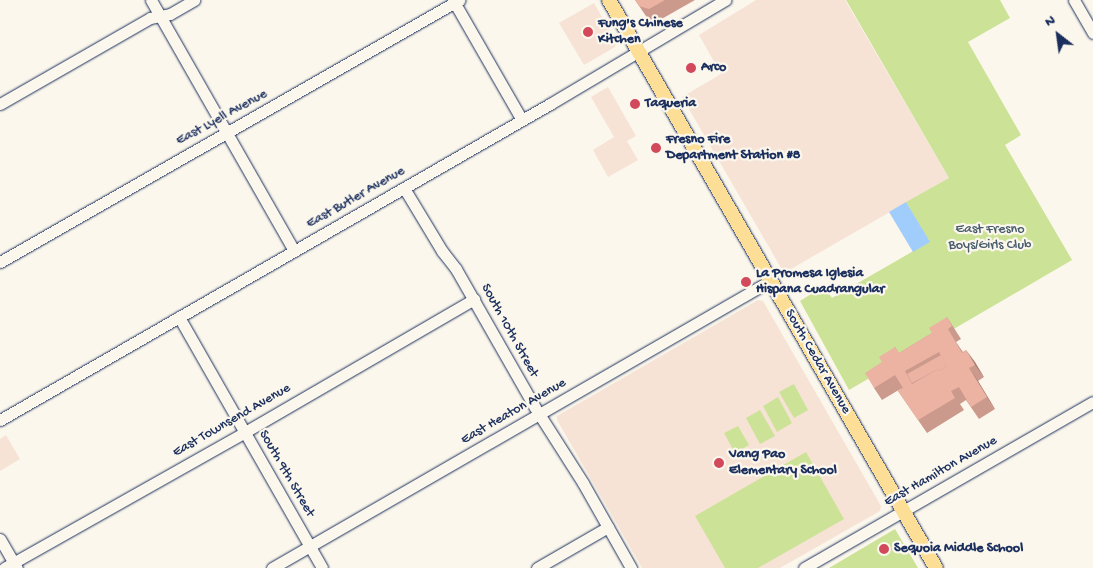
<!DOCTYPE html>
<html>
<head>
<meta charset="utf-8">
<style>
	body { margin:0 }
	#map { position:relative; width:1093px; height:568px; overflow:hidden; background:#fbf7ec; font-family:"Gochi Hand",sans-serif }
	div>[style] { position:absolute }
	.built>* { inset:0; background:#f6e3d6 }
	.green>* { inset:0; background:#cce297 }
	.water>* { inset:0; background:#a0cdfb }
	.roads { filter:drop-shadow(0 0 1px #1b2f5e) drop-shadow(0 0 1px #1b2f5e) }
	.minor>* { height:11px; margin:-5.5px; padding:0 5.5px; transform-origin:5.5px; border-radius:5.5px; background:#fbf7ec }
	.major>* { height:14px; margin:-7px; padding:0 7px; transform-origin:7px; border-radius:7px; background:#fcde96 }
	.wall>* { inset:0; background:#cb9a8c }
	.shaded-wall>* { inset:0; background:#a57d72 }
	.building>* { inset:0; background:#ecb3a3 }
	.dots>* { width:14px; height:14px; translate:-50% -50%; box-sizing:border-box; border:2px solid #fbf7ec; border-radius:50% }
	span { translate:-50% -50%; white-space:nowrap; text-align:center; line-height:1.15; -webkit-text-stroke:4.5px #fbf7ec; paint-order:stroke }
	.poi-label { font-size:14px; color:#1b2f5e; font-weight:700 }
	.left { translate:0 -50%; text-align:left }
	.street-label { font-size:14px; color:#1b2f5e }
	.park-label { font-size:14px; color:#475c6c }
	.north { position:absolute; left:1033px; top:10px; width:50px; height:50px; -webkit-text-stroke:4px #fbf7ec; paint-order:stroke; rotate:330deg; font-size:14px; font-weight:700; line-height:20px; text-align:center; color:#1b2f5e }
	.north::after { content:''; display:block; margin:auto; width:18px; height:22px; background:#1b2f5e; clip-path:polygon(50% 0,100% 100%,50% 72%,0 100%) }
</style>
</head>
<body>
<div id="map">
	<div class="built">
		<i style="clip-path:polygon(756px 0,845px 0,949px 178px,784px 273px,682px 97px,721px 74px,699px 35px)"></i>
		<i style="clip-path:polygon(594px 3px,616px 42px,615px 47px,584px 65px,559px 23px)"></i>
		<i style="clip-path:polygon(608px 87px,636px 136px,627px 141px,638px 160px,608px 177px,593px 150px,614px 137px,591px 97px)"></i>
		<i style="clip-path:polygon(758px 300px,763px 301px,881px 506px,880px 511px,780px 568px,642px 568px,557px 420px,557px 416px)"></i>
		<i style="clip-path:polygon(6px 435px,20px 459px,0 471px,0 439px)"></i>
	</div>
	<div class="green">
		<i style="clip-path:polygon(846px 0,1000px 0,1010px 18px,968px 42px,1021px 135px,1005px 145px,1072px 260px,849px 390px,800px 301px,824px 286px,832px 298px,929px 242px,906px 202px,949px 178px)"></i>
		<i style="clip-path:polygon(794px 384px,808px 410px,794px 418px,779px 392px)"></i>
		<i style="clip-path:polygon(778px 397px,792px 423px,777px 432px,763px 406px)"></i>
		<i style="clip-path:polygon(760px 410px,775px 436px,760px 444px,746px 418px)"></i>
		<i style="clip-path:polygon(738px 426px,749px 445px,735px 453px,724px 433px)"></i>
		<i style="clip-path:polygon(806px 452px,844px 519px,758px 568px,725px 568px,695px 516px)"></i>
		<i style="clip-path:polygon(895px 529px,918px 568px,829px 568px)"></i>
	</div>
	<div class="water">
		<i style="clip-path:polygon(906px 202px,930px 242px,913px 252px,889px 212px)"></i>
	</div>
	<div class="roads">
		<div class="minor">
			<i style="left:151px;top:0;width:289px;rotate:60.3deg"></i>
			<i style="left:453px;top:0;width:138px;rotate:60.1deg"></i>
			<i style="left:1074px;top:0;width:38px;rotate:60deg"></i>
			<i style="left:0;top:104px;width:173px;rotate:-29.8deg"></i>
			<i style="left:150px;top:18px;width:20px;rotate:-11deg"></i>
			<i style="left:170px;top:14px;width:28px;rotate:-30deg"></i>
			<i style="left:404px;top:188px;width:74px;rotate:58.9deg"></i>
			<i style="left:442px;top:251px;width:23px;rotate:52deg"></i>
			<i style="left:456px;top:269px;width:158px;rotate:60.3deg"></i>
			<i style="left:534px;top:406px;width:91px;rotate:57.5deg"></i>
			<i style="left:583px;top:483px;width:98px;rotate:60.5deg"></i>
			<i style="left:0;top:262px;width:529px;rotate:-29.72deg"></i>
			<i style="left:179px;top:317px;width:289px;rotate:60.3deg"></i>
			<i style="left:0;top:420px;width:634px;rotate:-29.88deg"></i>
			<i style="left:550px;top:104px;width:204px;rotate:-30.7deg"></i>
			<i style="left:0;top:539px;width:34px;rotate:60deg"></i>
			<i style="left:4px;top:568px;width:277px;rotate:-29.4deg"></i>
			<i style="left:245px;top:432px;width:265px;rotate:-30.1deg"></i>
			<i style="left:272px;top:568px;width:575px;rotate:-29.96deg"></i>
			<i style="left:537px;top:568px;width:82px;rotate:-30deg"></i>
			<i style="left:804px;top:568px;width:333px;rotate:-29.9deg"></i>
		</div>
		<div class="major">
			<i style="left:609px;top:0;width:655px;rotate:60.07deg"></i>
		</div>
	</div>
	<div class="wall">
		<i style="clip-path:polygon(635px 0,695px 0,658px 21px,648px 19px)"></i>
		<i style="clip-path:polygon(947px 317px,961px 339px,956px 342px,963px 352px,966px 350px,984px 377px,978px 381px,995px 409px,979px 419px,966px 400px,960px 404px,964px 410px,927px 433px,898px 391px,902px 388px,882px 400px,874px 388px,882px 362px,895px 347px,899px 353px,932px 333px)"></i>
	</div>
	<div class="shaded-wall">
		<i style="clip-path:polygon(966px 350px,975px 362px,984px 377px,975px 365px)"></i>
		<i style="clip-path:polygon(969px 368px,978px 381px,995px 409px,987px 397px)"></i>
	</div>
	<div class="building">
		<i style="clip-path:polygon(635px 0,665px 0,649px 9px,639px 6px)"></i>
		<i style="clip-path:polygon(evenodd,947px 317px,952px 326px,948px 329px,962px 353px,966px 350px,975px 365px,969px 368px,987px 397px,971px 407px,959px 387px,951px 391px,955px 398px,918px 420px,898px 391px,903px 388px,895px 375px,874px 388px,865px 373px,882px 362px,879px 357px,895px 347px,899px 353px,932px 333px,929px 328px,947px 317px,939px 352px,947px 366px,939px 371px,938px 369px,912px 384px,905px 371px,939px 352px)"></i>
		<i style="clip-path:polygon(941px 355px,947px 366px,939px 371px,938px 369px,912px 383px,907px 374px)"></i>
	</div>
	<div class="dots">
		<i style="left:588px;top:32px;background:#d1495b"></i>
		<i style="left:691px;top:68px;background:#d1495b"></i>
		<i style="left:635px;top:104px;background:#d1495b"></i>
		<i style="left:656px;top:148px;background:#d1495b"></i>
		<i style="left:746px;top:282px;background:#d1495b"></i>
		<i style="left:719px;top:463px;background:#d1495b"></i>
		<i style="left:884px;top:549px;background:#d1495b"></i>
	</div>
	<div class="poi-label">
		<span class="left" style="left:598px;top:32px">Fung's Chinese<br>Kitchen</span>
		<span class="left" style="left:701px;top:68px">Arco</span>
		<span class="left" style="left:645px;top:104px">Taqueria</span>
		<span class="left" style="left:666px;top:148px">Fresno Fire<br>Department Station #8</span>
		<span class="left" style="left:756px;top:282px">La Promesa Iglesia<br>Hispana Cuadrangular</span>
		<span class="left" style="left:729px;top:463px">Vang Pao<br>Elementary School</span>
		<span class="left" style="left:894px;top:549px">Sequoia Middle School</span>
	</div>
	<div class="street-label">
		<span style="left:222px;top:118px;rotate:-29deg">East Lyell Avenue</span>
		<span style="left:356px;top:198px;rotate:-30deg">East Butler Avenue</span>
		<span style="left:509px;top:331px;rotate:61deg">South 10th Street</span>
		<span style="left:817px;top:362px;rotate:60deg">South Cedar Avenue</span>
		<span style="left:514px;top:412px;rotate:-30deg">East Heaton Avenue</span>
		<span style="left:232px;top:421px;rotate:-30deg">East Townsend Avenue</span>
		<span style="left:941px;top:472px;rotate:-30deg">East Hamilton Avenue</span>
		<span style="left:286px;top:474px;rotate:60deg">South 9th Street</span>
	</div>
	<div class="park-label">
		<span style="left:990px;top:238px">East Fresno<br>Boys/Girls Club</span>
	</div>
	<div class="north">N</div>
</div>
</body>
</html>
